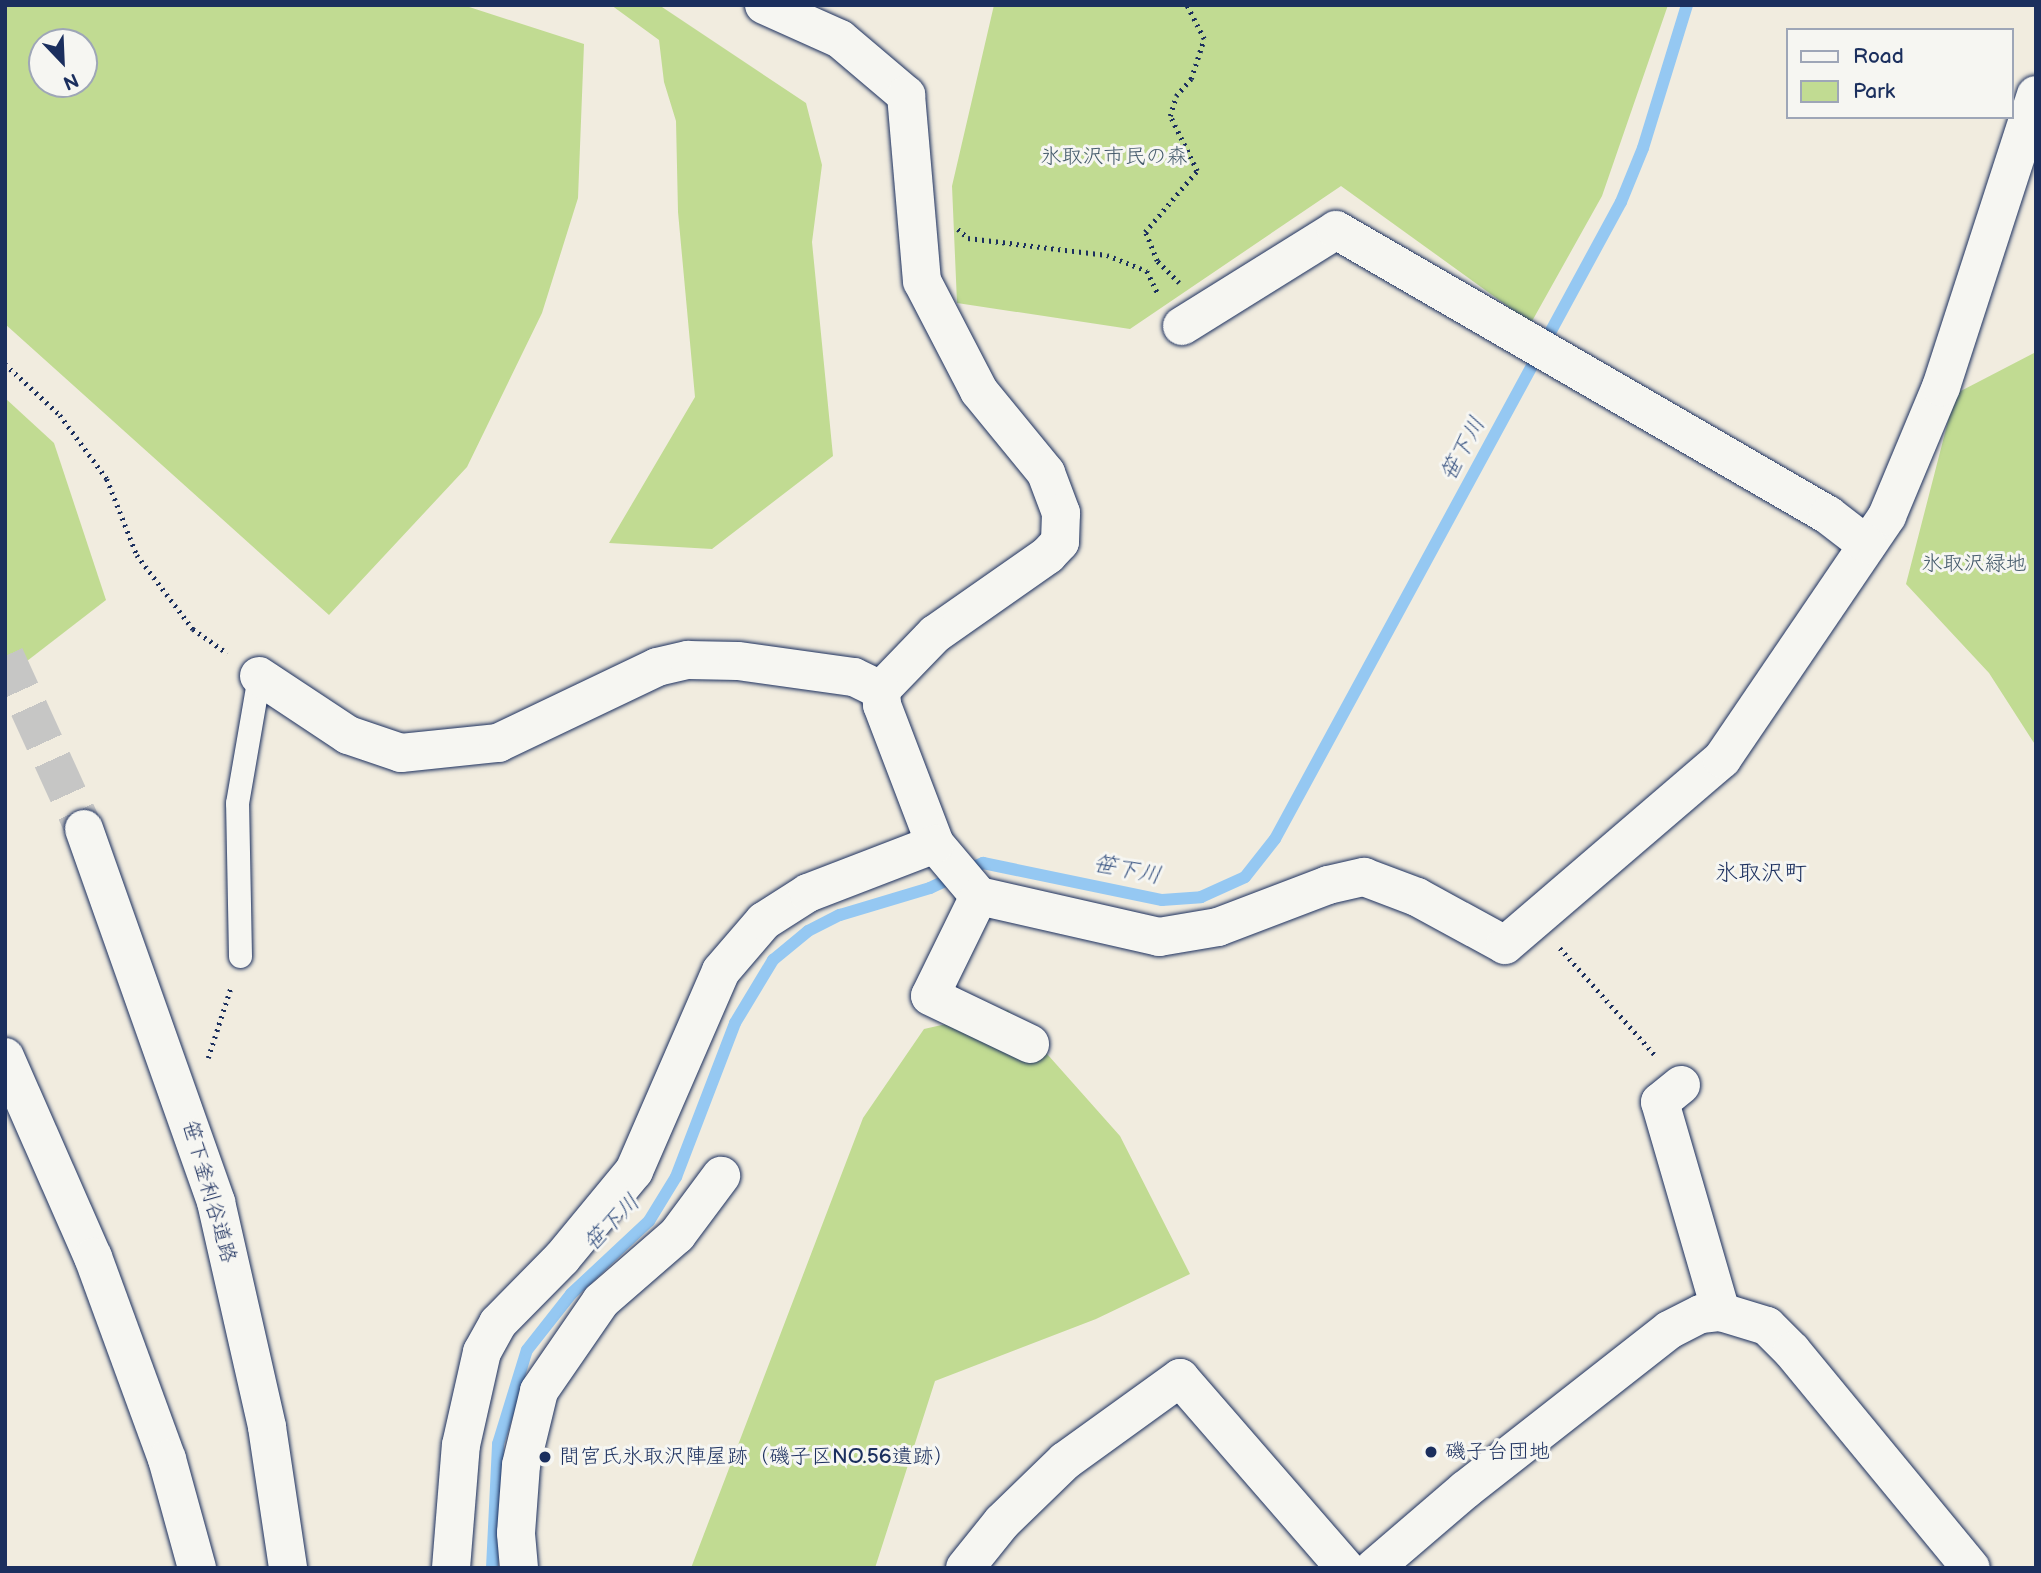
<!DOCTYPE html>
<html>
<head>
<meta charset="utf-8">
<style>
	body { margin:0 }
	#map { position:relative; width:2041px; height:1573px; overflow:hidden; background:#f1ecdf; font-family:"Balsamiq Sans","Klee One",sans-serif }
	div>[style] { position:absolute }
	.green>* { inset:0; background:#c1db92 }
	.stream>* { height:12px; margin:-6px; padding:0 6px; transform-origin:6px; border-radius:6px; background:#95c8f2 }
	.secondary-tunnel>* { height:38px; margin-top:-19px; transform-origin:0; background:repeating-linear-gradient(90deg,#c6c6c5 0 38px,transparent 0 57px) }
	.path>* { height:4.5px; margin-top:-2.25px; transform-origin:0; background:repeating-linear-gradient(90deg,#1b2f5e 0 2px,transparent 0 7px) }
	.roads { filter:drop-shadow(0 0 2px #1b2f5e) drop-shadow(0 0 2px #1b2f5e) }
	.lane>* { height:23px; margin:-11.5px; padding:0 11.5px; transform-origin:11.5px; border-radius:11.5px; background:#f6f6f2 }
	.street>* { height:38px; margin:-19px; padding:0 19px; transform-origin:19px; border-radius:19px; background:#f6f6f2 }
	.secondary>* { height:38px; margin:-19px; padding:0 19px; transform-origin:19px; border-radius:19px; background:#f6f6f2 }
	.dots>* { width:19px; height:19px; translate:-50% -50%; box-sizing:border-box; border:4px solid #f6f6f2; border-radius:50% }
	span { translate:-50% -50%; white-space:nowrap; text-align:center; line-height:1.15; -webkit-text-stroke:6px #f6f6f2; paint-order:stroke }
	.park-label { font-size:21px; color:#445a6b }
	.street-label { font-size:21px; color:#1b2f5e }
	.poi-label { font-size:21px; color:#1b2f5e }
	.left { translate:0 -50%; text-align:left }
	.water-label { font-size:23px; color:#3a5583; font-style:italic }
	.neighbourhood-label { font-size:23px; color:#1b2f5e }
	.frame { position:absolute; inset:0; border:7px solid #1b2f5e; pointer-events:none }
	.legend { position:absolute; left:1786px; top:28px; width:228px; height:91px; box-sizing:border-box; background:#f6f6f2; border:2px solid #9ea6b7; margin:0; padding:9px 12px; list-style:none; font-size:21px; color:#1b2f5e }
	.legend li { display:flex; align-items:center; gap:14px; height:35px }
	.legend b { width:35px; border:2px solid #9ea6b7 }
	.north { position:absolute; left:28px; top:28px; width:70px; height:70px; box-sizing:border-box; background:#f6f6f2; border:2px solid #9ea6b7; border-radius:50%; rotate:157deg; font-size:19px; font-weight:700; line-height:28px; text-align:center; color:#1b2f5e }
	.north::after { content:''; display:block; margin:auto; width:24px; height:32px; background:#1b2f5e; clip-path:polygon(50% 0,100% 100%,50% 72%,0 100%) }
</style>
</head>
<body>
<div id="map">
	<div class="green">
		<i style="clip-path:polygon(evenodd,5px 5px,463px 5px,584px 44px,578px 198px,542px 313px,467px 467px,329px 615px,5px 324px,5px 5px,84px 42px,84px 84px,42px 84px,42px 42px,84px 42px)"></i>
		<i style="clip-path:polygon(611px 5px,659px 5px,806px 103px,822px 165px,812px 242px,833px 456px,712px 549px,609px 543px,695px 397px,678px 212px,676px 121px,664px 82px,659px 40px)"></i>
		<i style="clip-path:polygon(994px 5px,1668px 5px,1602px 196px,1531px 323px,1341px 186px,1130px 329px,957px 303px,952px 186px)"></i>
		<i style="clip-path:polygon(2036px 352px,2036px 746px,1989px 673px,1906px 584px,1955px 394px)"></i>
		<i style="clip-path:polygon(5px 398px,54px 443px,106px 600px,5px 678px)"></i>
		<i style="clip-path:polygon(1008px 1010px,1120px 1136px,1190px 1274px,1096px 1319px,935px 1381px,875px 1568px,691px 1568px,863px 1118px,924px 1029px)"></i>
	</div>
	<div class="stream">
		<i style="left:492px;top:1568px;width:124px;rotate:-87.2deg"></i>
		<i style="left:498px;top:1444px;width:98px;rotate:-72.9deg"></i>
		<i style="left:527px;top:1350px;width:71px;rotate:-51.8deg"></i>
		<i style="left:571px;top:1294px;width:107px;rotate:-43.1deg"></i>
		<i style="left:649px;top:1221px;width:52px;rotate:-58.5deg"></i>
		<i style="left:676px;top:1177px;width:165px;rotate:-69deg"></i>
		<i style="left:735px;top:1023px;width:74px;rotate:-58.9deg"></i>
		<i style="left:773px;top:960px;width:45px;rotate:-39.6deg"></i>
		<i style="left:808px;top:931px;width:36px;rotate:-27deg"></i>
		<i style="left:840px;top:915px;width:94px;rotate:-16.7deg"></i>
		<i style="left:930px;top:888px;width:59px;rotate:-25.3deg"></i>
		<i style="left:983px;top:863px;width:183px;rotate:11.7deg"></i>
		<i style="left:1162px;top:900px;width:39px;rotate:-4deg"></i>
		<i style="left:1201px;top:897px;width:48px;rotate:-24.4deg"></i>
		<i style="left:1245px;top:877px;width:48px;rotate:-51.7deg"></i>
		<i style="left:1275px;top:839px;width:725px;rotate:-61.49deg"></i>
		<i style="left:1621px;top:202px;width:58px;rotate:-67.8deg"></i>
		<i style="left:1643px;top:148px;width:150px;rotate:-72.9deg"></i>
	</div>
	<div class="secondary-tunnel">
		<i style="left:5px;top:656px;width:190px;rotate:65.5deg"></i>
	</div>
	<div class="path">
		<i style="left:958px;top:229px;width:13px;rotate:42deg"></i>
		<i style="left:968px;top:238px;width:140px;rotate:7deg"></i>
		<i style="left:1107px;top:255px;width:43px;rotate:21.8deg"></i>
		<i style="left:1147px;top:271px;width:25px;rotate:64deg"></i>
		<i style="left:1179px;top:283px;width:31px;rotate:-135deg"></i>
		<i style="left:1157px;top:261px;width:31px;rotate:-112deg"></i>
		<i style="left:1145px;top:232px;width:80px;rotate:-49.6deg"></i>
		<i style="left:1197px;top:171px;width:61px;rotate:-116.1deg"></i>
		<i style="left:1170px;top:116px;width:21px;rotate:-73deg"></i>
		<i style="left:1176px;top:96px;width:23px;rotate:-49deg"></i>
		<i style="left:1191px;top:79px;width:42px;rotate:-72deg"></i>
		<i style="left:1204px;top:39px;width:38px;rotate:-117deg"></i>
		<i style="left:5px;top:364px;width:75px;rotate:42.8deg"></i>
		<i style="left:60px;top:415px;width:79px;rotate:53.7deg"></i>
		<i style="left:107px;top:479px;width:82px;rotate:68.5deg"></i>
		<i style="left:137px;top:555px;width:93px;rotate:52.9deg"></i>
		<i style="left:193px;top:629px;width:42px;rotate:35.2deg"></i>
		<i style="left:1560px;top:948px;width:142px;rotate:48.4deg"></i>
		<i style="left:208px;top:1058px;width:75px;rotate:-72.1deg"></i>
	</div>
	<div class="roads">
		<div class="lane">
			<i style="left:240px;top:956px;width:153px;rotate:-91.1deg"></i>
			<i style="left:237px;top:803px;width:129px;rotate:-80.2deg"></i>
		</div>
		<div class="street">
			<i style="left:764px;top:5px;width:83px;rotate:24.1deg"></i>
			<i style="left:840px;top:39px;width:87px;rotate:40.3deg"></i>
			<i style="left:906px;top:95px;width:187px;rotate:85.1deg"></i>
			<i style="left:922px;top:281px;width:124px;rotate:62.6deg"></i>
			<i style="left:979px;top:391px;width:106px;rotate:50.7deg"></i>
			<i style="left:1046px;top:473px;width:43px;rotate:69.4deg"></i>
			<i style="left:1061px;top:513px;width:29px;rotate:92deg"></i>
			<i style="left:1060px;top:542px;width:18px;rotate:133deg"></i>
			<i style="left:1048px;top:555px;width:138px;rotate:145deg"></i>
			<i style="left:935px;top:634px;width:78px;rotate:134deg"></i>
			<i style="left:881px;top:690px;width:15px;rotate:86deg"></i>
			<i style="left:882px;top:705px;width:149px;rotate:69.1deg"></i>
			<i style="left:935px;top:844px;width:68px;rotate:49.8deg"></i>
			<i style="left:979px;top:896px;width:185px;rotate:12.8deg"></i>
			<i style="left:1159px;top:937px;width:60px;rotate:-9.6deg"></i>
			<i style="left:1218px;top:927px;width:118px;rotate:-20.9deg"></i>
			<i style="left:1328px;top:885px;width:37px;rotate:-13deg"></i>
			<i style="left:1364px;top:877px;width:57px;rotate:20.7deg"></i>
			<i style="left:1417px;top:897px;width:100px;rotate:28.6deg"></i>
			<i style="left:1505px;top:945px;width:286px;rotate:-40.6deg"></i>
			<i style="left:1722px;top:759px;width:294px;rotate:-55.8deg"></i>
			<i style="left:1887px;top:516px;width:140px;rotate:-67.3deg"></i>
			<i style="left:1941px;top:387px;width:307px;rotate:-72deg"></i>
			<i style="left:1182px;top:326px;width:181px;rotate:-31.9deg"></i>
			<i style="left:1336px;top:230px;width:569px;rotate:30.08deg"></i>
			<i style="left:1828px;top:515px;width:49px;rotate:37.6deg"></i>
			<i style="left:259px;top:676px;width:107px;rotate:33.5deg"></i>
			<i style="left:348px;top:735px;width:56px;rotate:18.8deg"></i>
			<i style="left:401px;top:753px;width:98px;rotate:-5.9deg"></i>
			<i style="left:498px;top:743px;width:176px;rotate:-25.5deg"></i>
			<i style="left:657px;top:667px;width:32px;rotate:-13deg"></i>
			<i style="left:688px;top:660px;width:50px;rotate:1.1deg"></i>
			<i style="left:738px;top:661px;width:117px;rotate:7.9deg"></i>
			<i style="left:854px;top:677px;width:30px;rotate:26deg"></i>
			<i style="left:979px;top:896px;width:111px;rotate:116.1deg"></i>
			<i style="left:930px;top:996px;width:111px;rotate:25.6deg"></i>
			<i style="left:1681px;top:1085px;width:27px;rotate:141deg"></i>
			<i style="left:1660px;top:1102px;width:219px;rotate:73.8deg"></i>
			<i style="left:451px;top:1568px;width:123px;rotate:-85.4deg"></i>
			<i style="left:461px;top:1445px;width:95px;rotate:-77.3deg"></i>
			<i style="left:482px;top:1352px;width:33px;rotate:-61deg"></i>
			<i style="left:498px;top:1323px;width:91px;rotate:-45.4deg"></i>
			<i style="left:562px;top:1258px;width:113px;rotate:-50.4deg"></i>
			<i style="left:634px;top:1171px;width:218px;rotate:-66.5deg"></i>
			<i style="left:721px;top:971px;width:66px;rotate:-49.3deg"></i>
			<i style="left:764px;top:921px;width:52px;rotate:-32.5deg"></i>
			<i style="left:808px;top:893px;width:136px;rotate:-21.1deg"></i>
			<i style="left:519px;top:1568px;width:35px;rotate:-95deg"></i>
			<i style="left:516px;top:1533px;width:68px;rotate:-85.8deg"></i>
			<i style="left:521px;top:1465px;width:76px;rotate:-76.3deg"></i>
			<i style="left:539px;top:1391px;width:109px;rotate:-55.4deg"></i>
			<i style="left:601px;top:1301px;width:101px;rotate:-41deg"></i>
			<i style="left:677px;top:1235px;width:74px;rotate:-53.3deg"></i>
			<i style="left:965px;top:1568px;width:59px;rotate:-51.2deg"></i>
			<i style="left:1002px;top:1522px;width:88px;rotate:-44.1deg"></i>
			<i style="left:1065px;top:1461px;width:142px;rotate:-35.8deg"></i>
			<i style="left:1180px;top:1378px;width:252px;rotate:49deg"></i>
			<i style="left:1374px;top:1568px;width:120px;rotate:-40.6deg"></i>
			<i style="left:1465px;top:1490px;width:259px;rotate:-38.1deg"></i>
			<i style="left:1669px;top:1330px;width:36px;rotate:-27deg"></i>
			<i style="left:1701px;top:1314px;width:20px;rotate:-6deg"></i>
			<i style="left:1721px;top:1312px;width:48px;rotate:16.9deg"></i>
			<i style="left:1767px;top:1326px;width:35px;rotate:45deg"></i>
			<i style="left:1792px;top:1351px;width:281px;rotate:50.5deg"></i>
		</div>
		<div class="secondary">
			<i style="left:84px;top:829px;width:396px;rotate:70.5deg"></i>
			<i style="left:216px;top:1202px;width:231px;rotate:77.2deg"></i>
			<i style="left:267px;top:1427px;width:143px;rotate:81.5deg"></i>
			<i style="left:5px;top:1057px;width:219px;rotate:66.3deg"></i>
			<i style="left:93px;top:1257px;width:215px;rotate:69.9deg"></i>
			<i style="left:167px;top:1459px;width:113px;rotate:74.6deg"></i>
		</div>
	</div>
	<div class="dots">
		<i style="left:1431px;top:1452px;background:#1b2f5e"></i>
		<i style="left:545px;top:1457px;background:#1b2f5e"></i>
	</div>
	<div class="park-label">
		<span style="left:1114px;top:157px">氷取沢市民の森</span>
		<span style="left:1974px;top:564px">氷取沢緑地</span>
	</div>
	<div class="street-label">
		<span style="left:209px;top:1192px;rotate:74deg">笹下釜利谷道路</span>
	</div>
	<div class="poi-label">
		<span class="left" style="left:1445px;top:1452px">磯子台団地</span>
		<span class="left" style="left:559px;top:1457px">間宮氏氷取沢陣屋跡（磯子区NO.56遺跡）</span>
	</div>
	<div class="water-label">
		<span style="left:1463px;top:449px;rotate:-62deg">笹下川</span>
		<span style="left:1127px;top:870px;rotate:11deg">笹下川</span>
		<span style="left:612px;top:1223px;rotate:-46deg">笹下川</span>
	</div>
	<div class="neighbourhood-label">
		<span style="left:1761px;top:873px">氷取沢町</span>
	</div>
	<div class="frame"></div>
	<ul class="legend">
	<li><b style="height:9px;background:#f6f6f2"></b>Road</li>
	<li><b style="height:19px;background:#c1db92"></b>Park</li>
	</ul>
	<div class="north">N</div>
</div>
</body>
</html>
